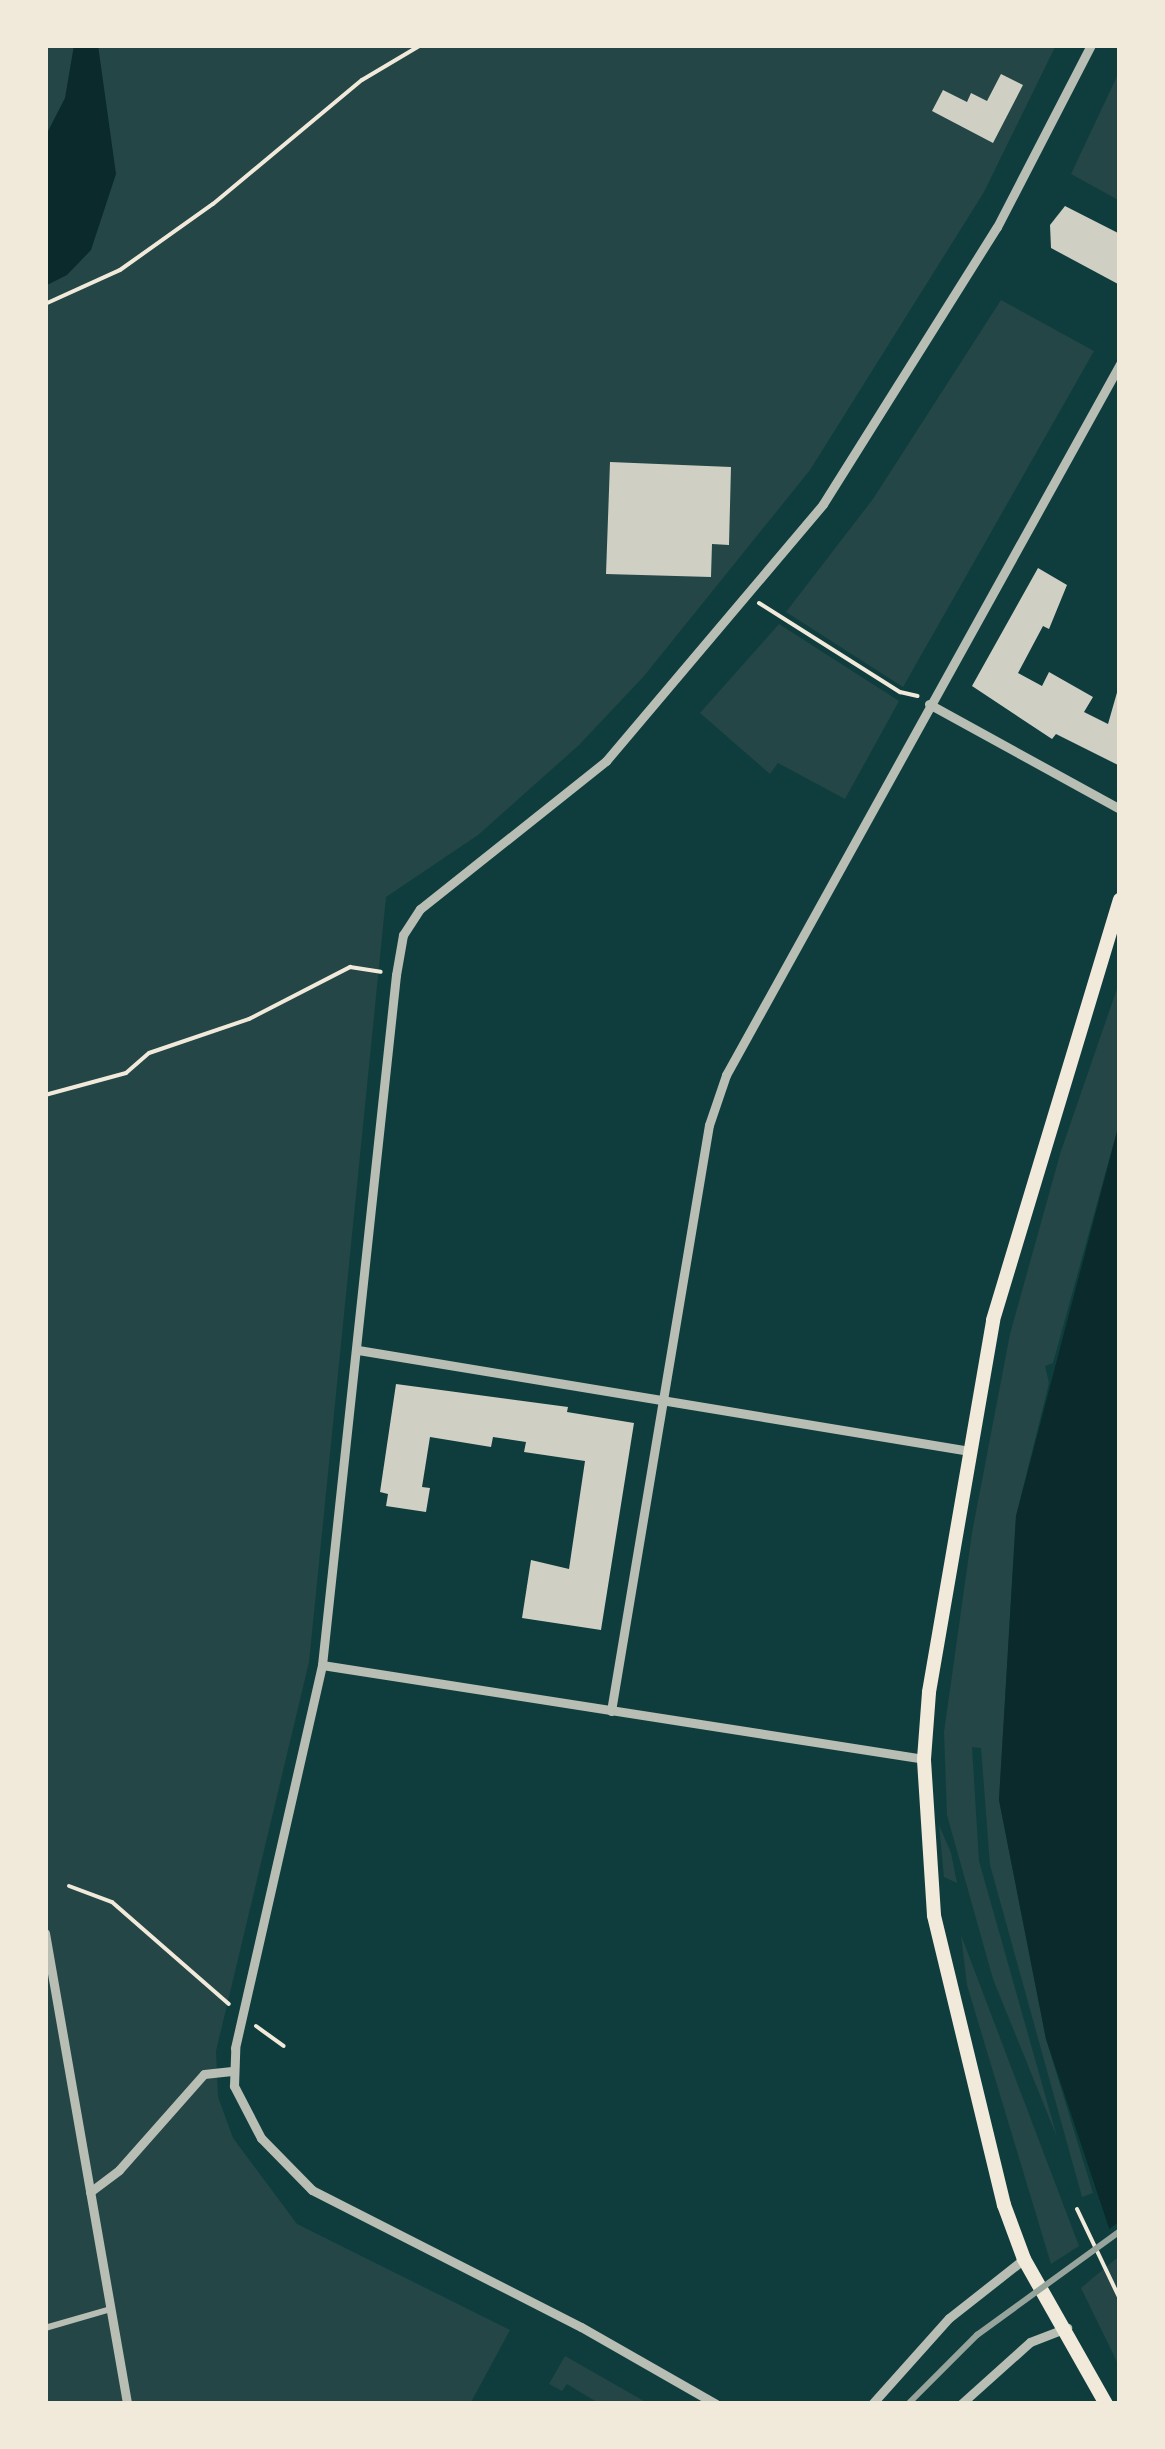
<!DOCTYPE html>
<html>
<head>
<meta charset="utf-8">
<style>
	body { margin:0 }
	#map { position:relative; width:1165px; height:2449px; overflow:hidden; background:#0f3d3e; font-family:"Varela Round",sans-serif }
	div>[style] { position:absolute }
	.green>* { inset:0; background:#244646 }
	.water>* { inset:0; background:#0a2a2b }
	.pier>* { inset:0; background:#0f3d3e }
	.building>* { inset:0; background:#cfcfc3 }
	.path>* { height:4px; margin:-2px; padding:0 2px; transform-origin:2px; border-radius:2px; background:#f1e9da }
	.pedestrian>* { height:6px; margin:-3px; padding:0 3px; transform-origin:3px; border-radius:3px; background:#b8beb3 }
	.minor>* { height:9px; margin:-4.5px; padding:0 4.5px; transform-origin:4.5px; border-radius:4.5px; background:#b8beb3 }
	.primary>* { height:14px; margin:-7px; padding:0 7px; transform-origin:7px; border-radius:7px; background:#f1e9da }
	.rail>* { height:6px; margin:-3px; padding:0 3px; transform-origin:3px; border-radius:3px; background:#97a49c }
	span { translate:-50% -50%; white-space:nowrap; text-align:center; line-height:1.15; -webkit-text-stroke:10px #f1e9da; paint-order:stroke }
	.frame { position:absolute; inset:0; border:48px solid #f1e9da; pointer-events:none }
</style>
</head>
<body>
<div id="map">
	<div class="green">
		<i style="clip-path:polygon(45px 45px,1056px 45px,984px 192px,810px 470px,644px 676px,579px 745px,478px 835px,386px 897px,309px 1662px,216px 2051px,218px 2097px,233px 2138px,297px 2224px,510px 2330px,470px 2404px,45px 2404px)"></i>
		<i style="clip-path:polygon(1120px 70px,1120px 201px,1071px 174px)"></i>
		<i style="clip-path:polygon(1001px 300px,1094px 351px,903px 687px,786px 612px,873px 499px)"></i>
		<i style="clip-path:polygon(779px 624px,899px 701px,845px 799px,778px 763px,770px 774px,700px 713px)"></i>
		<i style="clip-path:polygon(1120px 980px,1120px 1120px,1053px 1363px,1045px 1366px,1049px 1383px,1016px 1516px,999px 1800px,1046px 2039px,1093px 2193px,1082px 2197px,990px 1865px,981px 1748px,972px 1747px,979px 1861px,1057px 2137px,993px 1979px,947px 1815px,944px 1732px,972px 1533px,1010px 1334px,1061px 1151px)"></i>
		<i style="clip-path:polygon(939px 1825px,951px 1853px,957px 1883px,944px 1877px)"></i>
		<i style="clip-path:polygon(961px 1935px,1079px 2246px,1051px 2264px,967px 1985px)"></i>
		<i style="clip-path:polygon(1118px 2257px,1120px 2261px,1120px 2368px,1081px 2288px)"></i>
		<i style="clip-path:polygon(565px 2356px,649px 2404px,600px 2404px,567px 2384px,562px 2391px,549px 2384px)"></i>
	</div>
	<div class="water">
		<i style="clip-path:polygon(74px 45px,98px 45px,116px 174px,91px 250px,67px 275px,45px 286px,45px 137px,65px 98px)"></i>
		<i style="clip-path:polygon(1120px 1120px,1120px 2261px,1046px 2039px,999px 1800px,1016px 1516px)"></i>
	</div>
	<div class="pier">
		<i style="clip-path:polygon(1120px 2221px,1120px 2256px,1114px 2260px,1103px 2234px)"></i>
	</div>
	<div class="building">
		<i style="clip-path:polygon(1001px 74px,1023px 85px,993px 143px,932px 111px,943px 90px,967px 102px,971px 93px,987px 101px)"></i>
		<i style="clip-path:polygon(1065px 206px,1120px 234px,1118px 284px,1051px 248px,1050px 225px)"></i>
		<i style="clip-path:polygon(610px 462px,731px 467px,729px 545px,712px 544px,711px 577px,606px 574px)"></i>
		<i style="clip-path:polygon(1038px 568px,1067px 585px,1049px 629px,1043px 626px,1018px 673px,1042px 686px,1049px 672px,1093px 697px,1084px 712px,1108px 724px,1120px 682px,1120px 766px,1056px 734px,1052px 739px,972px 686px)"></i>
		<i style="clip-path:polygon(396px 1384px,568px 1407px,567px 1412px,634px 1423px,601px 1630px,522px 1618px,531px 1560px,569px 1569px,585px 1461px,524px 1452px,526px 1442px,493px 1437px,491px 1447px,430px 1437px,422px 1487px,430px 1488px,426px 1512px,386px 1506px,388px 1494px,380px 1492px)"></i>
	</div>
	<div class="path">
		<i style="left:45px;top:304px;width:82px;rotate:-24.4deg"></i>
		<i style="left:120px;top:270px;width:114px;rotate:-35.4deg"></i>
		<i style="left:213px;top:204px;width:194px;rotate:-39.8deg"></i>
		<i style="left:362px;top:80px;width:69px;rotate:-30.7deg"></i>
		<i style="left:759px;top:603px;width:167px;rotate:32.3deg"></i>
		<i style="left:900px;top:692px;width:18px;rotate:13deg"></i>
		<i style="left:45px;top:1095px;width:84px;rotate:-15.2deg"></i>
		<i style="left:126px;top:1073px;width:30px;rotate:-41deg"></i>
		<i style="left:149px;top:1053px;width:106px;rotate:-18.8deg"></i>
		<i style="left:249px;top:1019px;width:114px;rotate:-27.2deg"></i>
		<i style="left:350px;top:967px;width:31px;rotate:9deg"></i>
		<i style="left:69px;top:1886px;width:46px;rotate:20.4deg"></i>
		<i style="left:112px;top:1902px;width:155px;rotate:41.1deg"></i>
		<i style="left:256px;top:2026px;width:34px;rotate:36deg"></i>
		<i style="left:1077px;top:2209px;width:100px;rotate:64.5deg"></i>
	</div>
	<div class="pedestrian">
		<i style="left:45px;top:2328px;width:69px;rotate:-16.1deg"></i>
	</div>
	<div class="minor">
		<i style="left:929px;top:704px;width:218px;rotate:28.8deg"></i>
		<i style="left:358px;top:1350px;width:620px;rotate:9.37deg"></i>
		<i style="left:322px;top:1665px;width:609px;rotate:8.87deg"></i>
		<i style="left:611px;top:1711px;width:594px;rotate:-80.51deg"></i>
		<i style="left:709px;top:1125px;width:53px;rotate:-71.2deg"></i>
		<i style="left:726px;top:1075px;width:813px;rotate:-61.01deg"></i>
		<i style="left:45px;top:1933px;width:478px;rotate:80.1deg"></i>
		<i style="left:90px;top:2192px;width:36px;rotate:-37deg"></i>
		<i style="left:119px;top:2170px;width:128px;rotate:-48.5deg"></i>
		<i style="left:204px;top:2074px;width:28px;rotate:-6deg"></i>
		<i style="left:716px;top:2404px;width:155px;rotate:-150.3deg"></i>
		<i style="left:581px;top:2327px;width:302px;rotate:-153deg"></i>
		<i style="left:312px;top:2190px;width:73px;rotate:-134.4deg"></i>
		<i style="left:261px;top:2138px;width:59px;rotate:-117.4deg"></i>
		<i style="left:234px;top:2086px;width:38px;rotate:-88deg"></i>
		<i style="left:235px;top:2048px;width:393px;rotate:-77.2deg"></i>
		<i style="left:322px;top:1665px;width:694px;rotate:-83.88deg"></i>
		<i style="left:396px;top:975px;width:41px;rotate:-80.1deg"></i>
		<i style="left:403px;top:935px;width:31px;rotate:-57deg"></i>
		<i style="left:420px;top:909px;width:238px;rotate:-38.5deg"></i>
		<i style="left:606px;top:761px;width:336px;rotate:-49.8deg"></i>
		<i style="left:823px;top:504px;width:327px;rotate:-57.9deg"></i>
		<i style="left:997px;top:227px;width:205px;rotate:-62.7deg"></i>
		<i style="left:872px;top:2404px;width:115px;rotate:-48.2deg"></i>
		<i style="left:949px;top:2318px;width:95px;rotate:-38.2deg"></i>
		<i style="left:961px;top:2404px;width:93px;rotate:-41.9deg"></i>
		<i style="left:1030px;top:2342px;width:40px;rotate:-21deg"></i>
	</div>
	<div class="primary">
		<i style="left:1106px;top:2404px;width:167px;rotate:-119.5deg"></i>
		<i style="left:1024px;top:2259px;width:58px;rotate:-110.3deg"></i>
		<i style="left:1004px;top:2205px;width:298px;rotate:-103.6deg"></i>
		<i style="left:934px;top:1915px;width:156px;rotate:-93.7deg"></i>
		<i style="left:924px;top:1759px;width:67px;rotate:-85.7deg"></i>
		<i style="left:929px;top:1692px;width:377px;rotate:-80.2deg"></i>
		<i style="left:993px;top:1320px;width:439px;rotate:-73.2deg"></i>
	</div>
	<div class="rail">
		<i style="left:908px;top:2404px;width:98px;rotate:-45deg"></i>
		<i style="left:977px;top:2335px;width:177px;rotate:-36deg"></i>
	</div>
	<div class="frame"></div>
</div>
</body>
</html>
